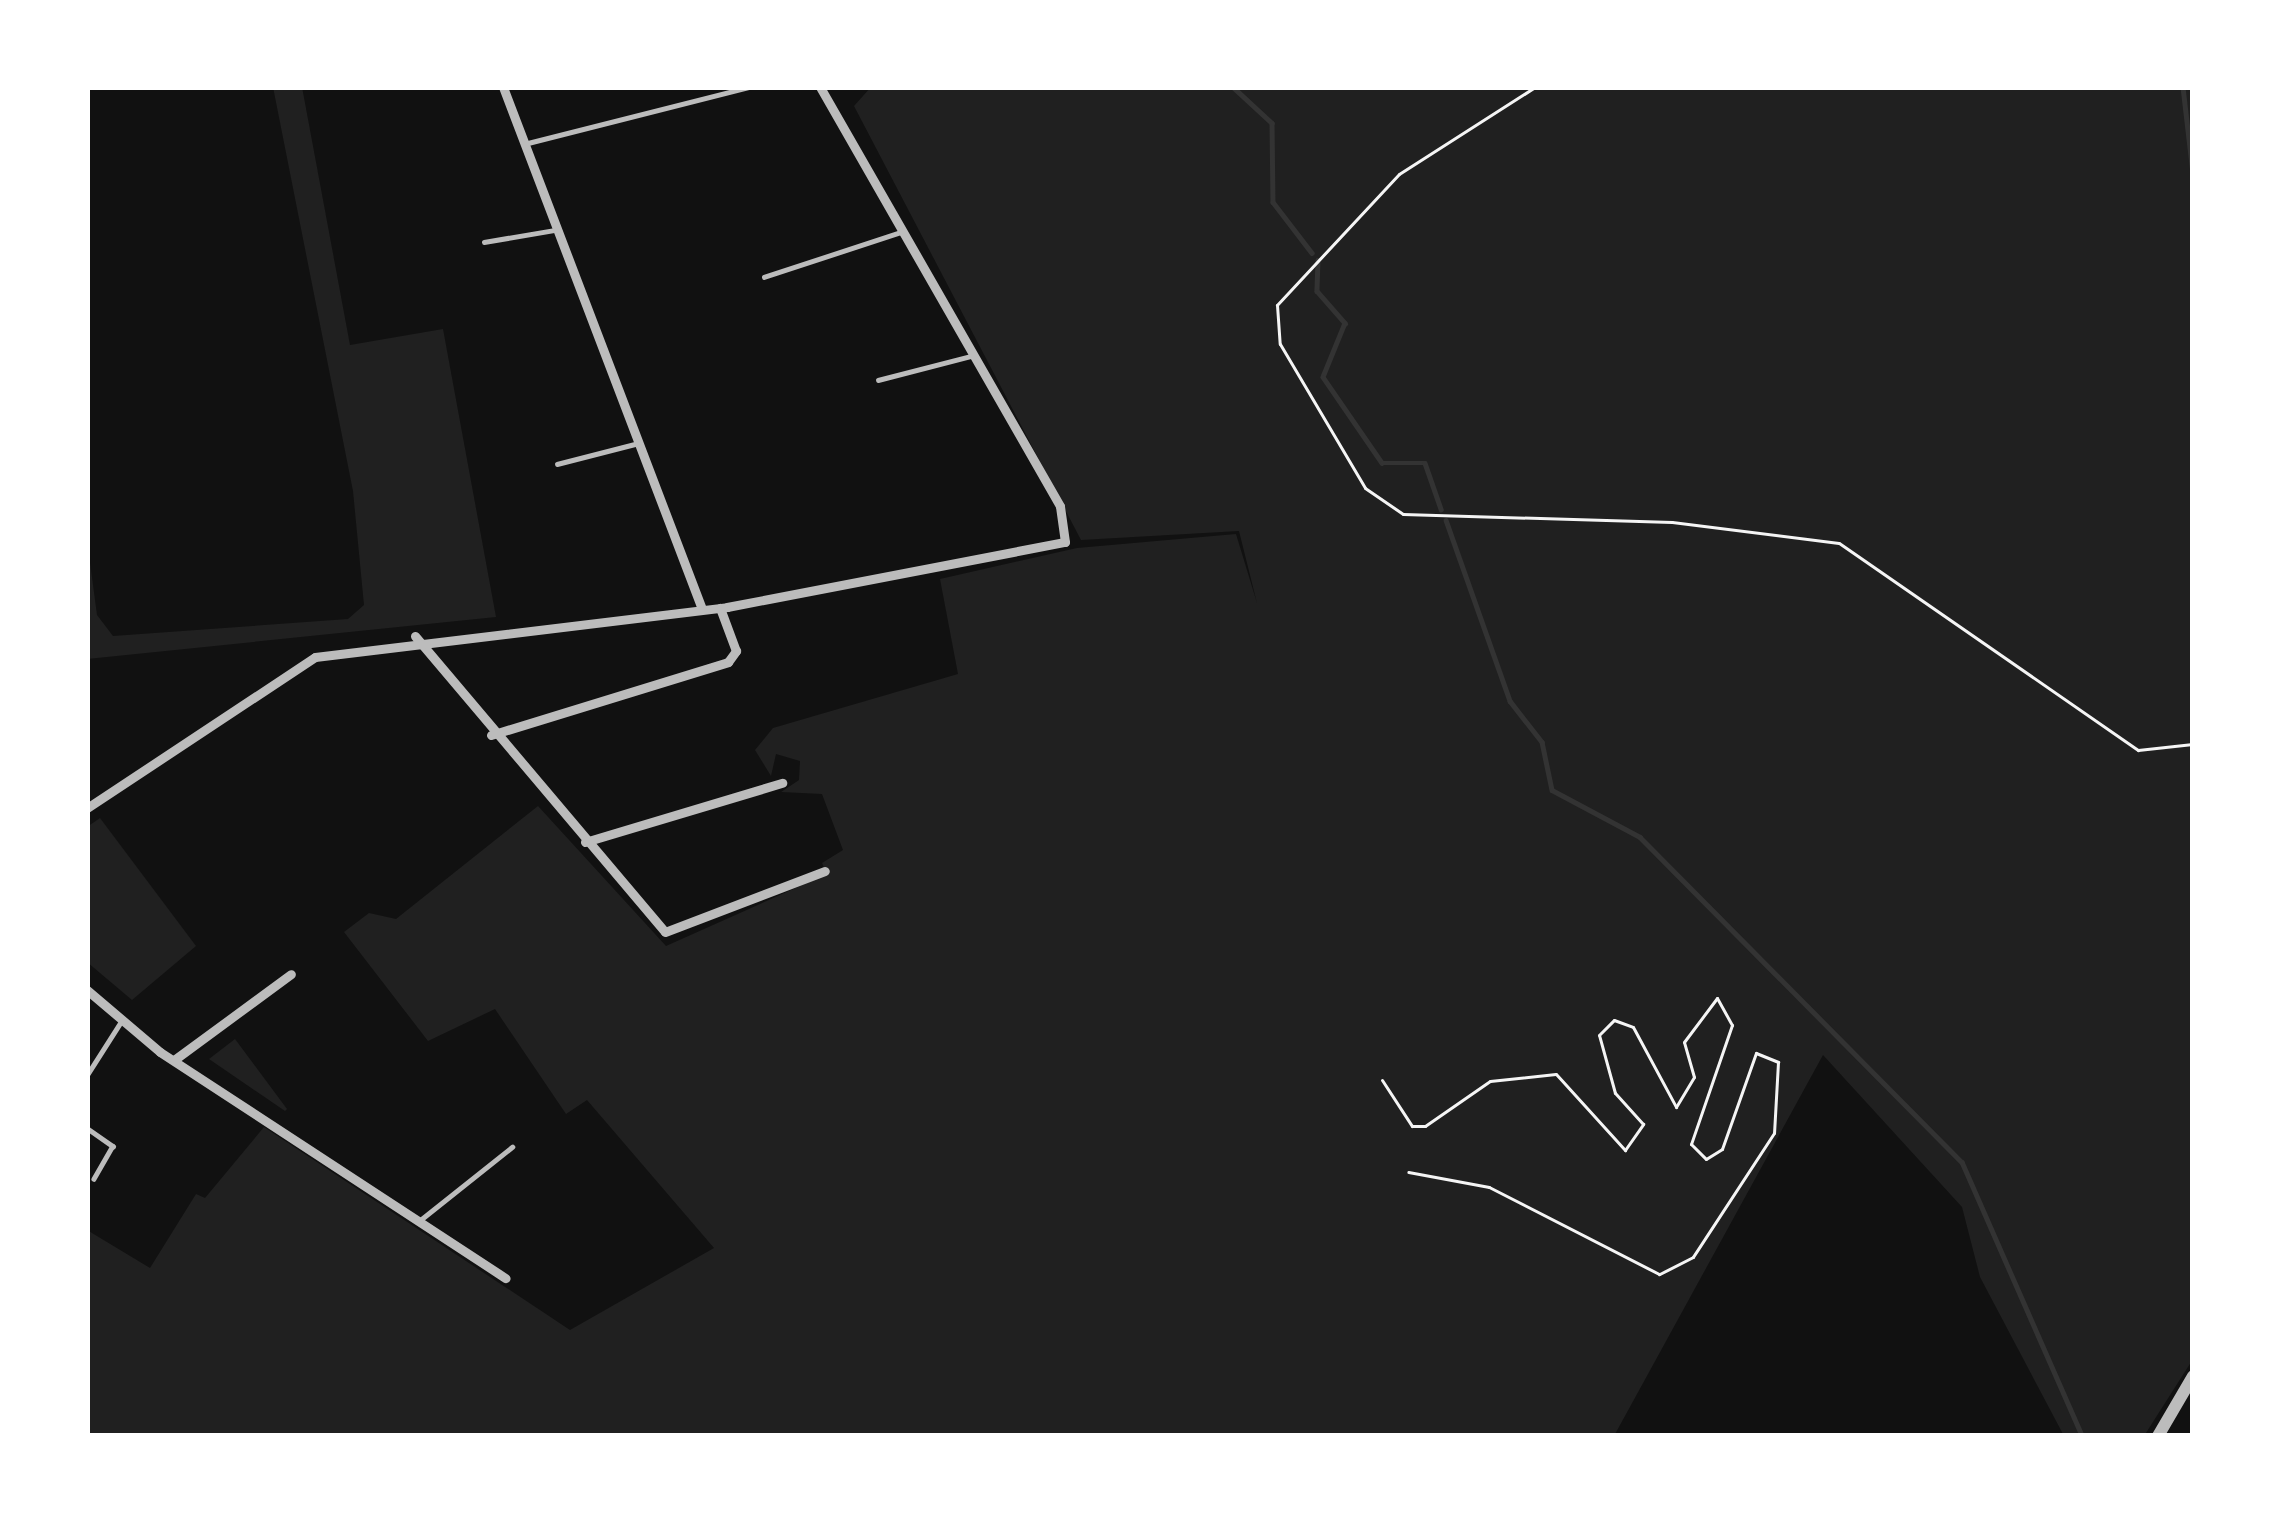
<!DOCTYPE html>
<html>
<head>
<meta charset="utf-8">
<style>
	body { margin:0 }
	#map { position:relative; width:2280px; height:1523px; overflow:hidden; background:#111; font-family:"Source Serif 4",serif }
	div>[style] { position:absolute }
	.green>* { inset:0; background:#202020 }
	.stream>* { height:4.5px; margin:-2.25px; padding:0 2.25px; transform-origin:2.25px; border-radius:2.25px; background:#333 }
	.path>* { height:3px; margin:-1.5px; padding:0 1.5px; transform-origin:1.5px; border-radius:1.5px; background:#f5f5f5 }
	.service>* { height:4.5px; margin:-2.25px; padding:0 2.25px; transform-origin:2.25px; border-radius:2.25px; background:#bcbcbc }
	.minor>* { height:9px; margin:-4.5px; padding:0 4.5px; transform-origin:4.5px; border-radius:4.5px; background:#bcbcbc }
	.tertiary>* { height:12px; margin:-6px; padding:0 6px; transform-origin:6px; border-radius:6px; background:#bcbcbc }
	span { translate:-50% -50%; white-space:nowrap; text-align:center; line-height:1.15; -webkit-text-stroke:9px #fff; paint-order:stroke }
	.frame { position:absolute; inset:0; border:90px solid #fff; pointer-events:none }
</style>
</head>
<body>
<div id="map">
	<div class="green">
		<i style="clip-path:polygon(273px 87px,302px 87px,350px 345px,443px 329px,496px 617px,87px 659px,87px 540px,97px 615px,113px 636px,348px 619px,364px 605px,353px 491px)"></i>
		<i style="clip-path:polygon(871px 87px,2193px 87px,2193px 1359px,2144px 1436px,2064px 1436px,1980px 1277px,1962px 1207px,1823px 1055px,1614px 1436px,87px 1436px,87px 1230px,150px 1268px,196px 1194px,205px 1198px,264px 1127px,570px 1330px,714px 1248px,587px 1100px,566px 1114px,495px 1009px,428px 1041px,344px 932px,369px 913px,396px 919px,538px 806px,666px 946px,827px 874px,822px 863px,843px 850px,822px 794px,781px 792px,799px 780px,800px 761px,776px 754px,771px 776px,755px 750px,773px 728px,958px 674px,940px 579px,1077px 548px,1236px 534px,1257px 603px,1239px 531px,1081px 540px,854px 106px)"></i>
		<i style="clip-path:polygon(100px 818px,196px 946px,132px 1000px,87px 962px,87px 827px)"></i>
		<i style="clip-path:polygon(235px 1039px,287px 1109px,285px 1111px,209px 1059px)"></i>
	</div>
	<div class="stream">
		<i style="left:1233px;top:87px;width:53px;rotate:42.7deg"></i>
		<i style="left:1272px;top:123px;width:79px;rotate:89.3deg"></i>
		<i style="left:1273px;top:202px;width:64px;rotate:52.6deg"></i>
		<i style="left:2183px;top:87px;width:87px;rotate:83.4deg"></i>
		<i style="left:1318px;top:260px;width:31px;rotate:92deg"></i>
		<i style="left:1317px;top:291px;width:43px;rotate:48.8deg"></i>
		<i style="left:1345px;top:323px;width:58px;rotate:112.2deg"></i>
		<i style="left:1323px;top:377px;width:104px;rotate:55.5deg"></i>
		<i style="left:1382px;top:463px;width:43px"></i>
		<i style="left:1425px;top:463px;width:49px;rotate:70.8deg"></i>
		<i style="left:1446px;top:520px;width:192px;rotate:70.5deg"></i>
		<i style="left:1510px;top:701px;width:52px;rotate:52deg"></i>
		<i style="left:1542px;top:742px;width:49px;rotate:78.2deg"></i>
		<i style="left:1552px;top:790px;width:100px;rotate:28.1deg"></i>
		<i style="left:1640px;top:837px;width:458px;rotate:45.3deg"></i>
		<i style="left:1962px;top:1162px;width:299px;rotate:66.3deg"></i>
	</div>
	<div class="path">
		<i style="left:1535px;top:87px;width:161px;rotate:147.4deg"></i>
		<i style="left:1399px;top:174px;width:179px;rotate:133deg"></i>
		<i style="left:1277px;top:305px;width:39px;rotate:86deg"></i>
		<i style="left:1280px;top:344px;width:167px;rotate:59.4deg"></i>
		<i style="left:1365px;top:488px;width:46px;rotate:34.4deg"></i>
		<i style="left:1403px;top:514px;width:269px;rotate:1.7deg"></i>
		<i style="left:1672px;top:522px;width:168px;rotate:7.2deg"></i>
		<i style="left:1839px;top:543px;width:364px;rotate:34.7deg"></i>
		<i style="left:2138px;top:750px;width:55px;rotate:-6.2deg"></i>
		<i style="left:1382px;top:1080px;width:55px;rotate:56.9deg"></i>
		<i style="left:1412px;top:1126px;width:13px"></i>
		<i style="left:1425px;top:1126px;width:79px;rotate:-34.7deg"></i>
		<i style="left:1490px;top:1081px;width:66px;rotate:-6.1deg"></i>
		<i style="left:1556px;top:1074px;width:103px;rotate:47.8deg"></i>
		<i style="left:1625px;top:1150px;width:32px;rotate:-55deg"></i>
		<i style="left:1643px;top:1124px;width:42px;rotate:-132.1deg"></i>
		<i style="left:1615px;top:1093px;width:60px;rotate:-105.4deg"></i>
		<i style="left:1599px;top:1035px;width:21px;rotate:-45deg"></i>
		<i style="left:1614px;top:1020px;width:20px;rotate:20deg"></i>
		<i style="left:1633px;top:1027px;width:91px;rotate:61.7deg"></i>
		<i style="left:1676px;top:1107px;width:35px;rotate:-59deg"></i>
		<i style="left:1694px;top:1077px;width:36px;rotate:-106deg"></i>
		<i style="left:1684px;top:1042px;width:55px;rotate:-53.1deg"></i>
		<i style="left:1717px;top:998px;width:31px;rotate:61deg"></i>
		<i style="left:1732px;top:1025px;width:126px;rotate:109deg"></i>
		<i style="left:1691px;top:1144px;width:21px;rotate:45deg"></i>
		<i style="left:1706px;top:1159px;width:19px;rotate:-32deg"></i>
		<i style="left:1722px;top:1149px;width:102px;rotate:-70.5deg"></i>
		<i style="left:1756px;top:1053px;width:24px;rotate:22deg"></i>
		<i style="left:1778px;top:1062px;width:71px;rotate:93.2deg"></i>
		<i style="left:1774px;top:1133px;width:148px;rotate:123.2deg"></i>
		<i style="left:1693px;top:1257px;width:38px;rotate:153deg"></i>
		<i style="left:1659px;top:1274px;width:191px;rotate:-152.9deg"></i>
		<i style="left:1489px;top:1187px;width:82px;rotate:-169.5deg"></i>
	</div>
	<div class="service">
		<i style="left:528px;top:143px;width:228px;rotate:-14.2deg"></i>
		<i style="left:484px;top:242px;width:72px;rotate:-9.6deg"></i>
		<i style="left:764px;top:277px;width:144px;rotate:-18.2deg"></i>
		<i style="left:878px;top:380px;width:96px;rotate:-14.5deg"></i>
		<i style="left:557px;top:464px;width:85px;rotate:-14.4deg"></i>
		<i style="left:87px;top:1075px;width:65px;rotate:-57.5deg"></i>
		<i style="left:87px;top:1128px;width:32px;rotate:35deg"></i>
		<i style="left:113px;top:1146px;width:38px;rotate:120deg"></i>
		<i style="left:419px;top:1221px;width:119px;rotate:-38.5deg"></i>
	</div>
	<div class="minor">
		<i style="left:503px;top:87px;width:559px;rotate:69.13deg"></i>
		<i style="left:415px;top:636px;width:387px;rotate:49.8deg"></i>
		<i style="left:665px;top:932px;width:171px;rotate:-20.9deg"></i>
		<i style="left:491px;top:735px;width:248px;rotate:-17.1deg"></i>
		<i style="left:728px;top:662px;width:14px;rotate:-54deg"></i>
		<i style="left:736px;top:651px;width:46px;rotate:-110.4deg"></i>
		<i style="left:87px;top:808px;width:273px;rotate:-33.5deg"></i>
		<i style="left:315px;top:657px;width:415px;rotate:-6.9deg"></i>
		<i style="left:727px;top:607px;width:344px;rotate:-10.9deg"></i>
		<i style="left:1065px;top:542px;width:36px;rotate:-98deg"></i>
		<i style="left:1060px;top:506px;width:483px;rotate:-119.8deg"></i>
		<i style="left:585px;top:842px;width:206px;rotate:-16.7deg"></i>
		<i style="left:87px;top:990px;width:96px;rotate:40.3deg"></i>
		<i style="left:160px;top:1052px;width:413px;rotate:33.2deg"></i>
		<i style="left:174px;top:1060px;width:145px;rotate:-36.3deg"></i>
	</div>
	<div class="tertiary">
		<i style="left:2158px;top:1436px;width:69px;rotate:-59.7deg"></i>
	</div>
	<div class="frame"></div>
</div>
</body>
</html>
